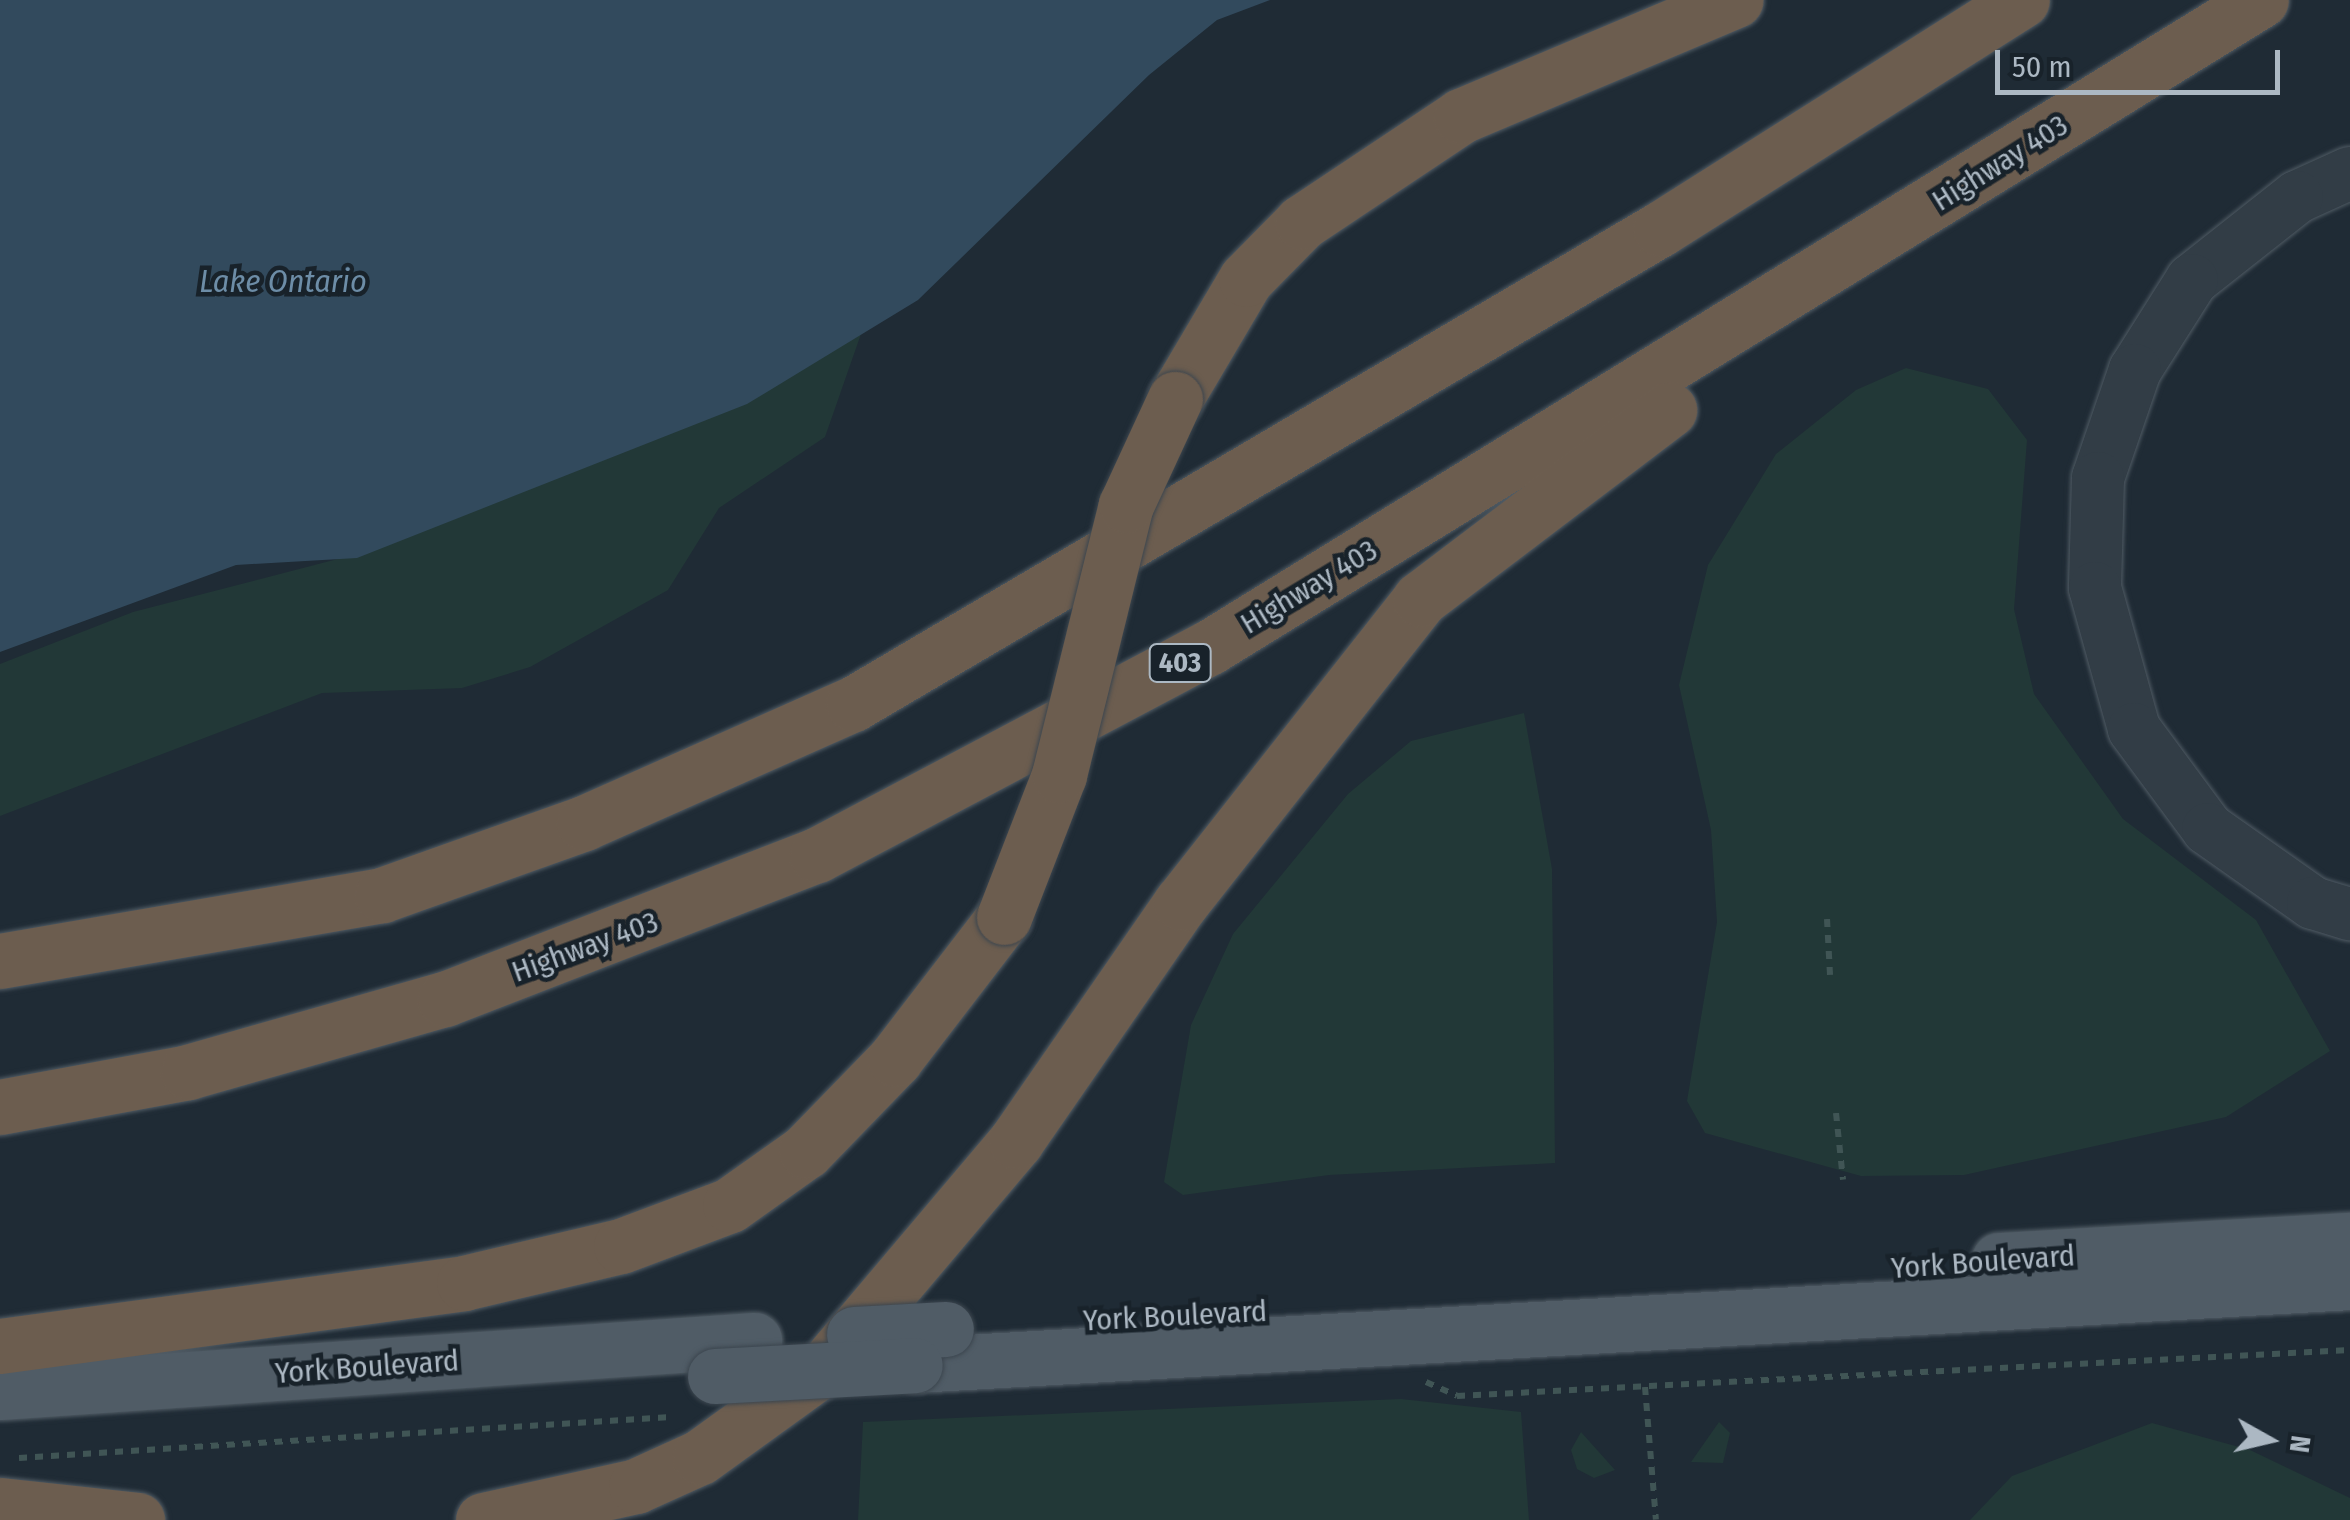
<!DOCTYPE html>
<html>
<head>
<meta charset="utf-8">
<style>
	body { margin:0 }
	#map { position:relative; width:2350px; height:1520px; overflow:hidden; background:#1f2b35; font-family:"Fira Sans Condensed",sans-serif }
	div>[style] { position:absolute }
	.green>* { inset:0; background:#223837 }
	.water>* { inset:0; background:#324a5d }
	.path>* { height:6px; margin-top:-3px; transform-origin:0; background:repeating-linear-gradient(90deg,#405555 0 8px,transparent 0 16px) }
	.roads { filter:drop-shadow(0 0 2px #505b64) drop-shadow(0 0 2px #505b64) }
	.tertiary>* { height:52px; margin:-26px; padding:0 26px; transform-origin:26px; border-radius:26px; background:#323d46 }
	.primary>* { height:55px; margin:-27.5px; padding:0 27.5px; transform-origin:27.5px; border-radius:27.5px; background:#505c66 }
	.motorway>* { height:55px; margin:-27.5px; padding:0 27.5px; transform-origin:27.5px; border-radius:27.5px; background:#6c5d4f }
	.bridges { filter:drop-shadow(0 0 2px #3c464f) drop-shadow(0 0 2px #3c464f) }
	.primary-bridge>* { height:55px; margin:-27.5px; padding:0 27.5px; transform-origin:27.5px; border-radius:27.5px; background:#505c66 }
	.motorway-bridge>* { height:55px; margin:-27.5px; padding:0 27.5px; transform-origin:27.5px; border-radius:27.5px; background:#6c5d4f }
	span { translate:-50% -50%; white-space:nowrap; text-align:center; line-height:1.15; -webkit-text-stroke:9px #18222a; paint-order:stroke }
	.shield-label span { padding:2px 8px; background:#18222a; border:2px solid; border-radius:8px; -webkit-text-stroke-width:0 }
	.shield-label { font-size:28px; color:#acb8c3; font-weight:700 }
	.street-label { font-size:30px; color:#acb8c3 }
	.water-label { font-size:32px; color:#6d8da7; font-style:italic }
	.north { position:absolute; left:2220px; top:1390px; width:100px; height:100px; -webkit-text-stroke:8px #18222a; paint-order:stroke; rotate:98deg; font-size:28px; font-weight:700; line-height:40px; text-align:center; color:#acb8c3 }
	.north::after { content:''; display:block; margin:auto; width:35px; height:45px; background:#acb8c3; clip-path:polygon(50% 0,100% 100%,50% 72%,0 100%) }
	.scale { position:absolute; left:1995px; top:50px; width:285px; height:45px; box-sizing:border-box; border:5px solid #acb8c3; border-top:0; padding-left:12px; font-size:30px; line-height:35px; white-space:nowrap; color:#acb8c3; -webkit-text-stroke:8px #18222a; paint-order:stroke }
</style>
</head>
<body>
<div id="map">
	<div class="green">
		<i style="clip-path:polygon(869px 311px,825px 437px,719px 508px,668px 590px,530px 667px,462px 688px,322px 693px,0 816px,0 664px,133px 612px,353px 555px)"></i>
		<i style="clip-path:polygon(1906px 368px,1988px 389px,2027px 440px,2014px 609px,2034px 694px,2123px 819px,2256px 920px,2330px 1051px,2226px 1117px,1964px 1175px,1861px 1176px,1705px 1133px,1687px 1101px,1717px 922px,1711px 830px,1679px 685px,1708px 565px,1776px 454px,1856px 390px)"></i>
		<i style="clip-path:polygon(1524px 713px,1552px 869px,1555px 1163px,1329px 1175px,1183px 1195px,1164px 1182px,1191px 1025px,1233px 934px,1348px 794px,1411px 741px)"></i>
		<i style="clip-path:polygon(1401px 1399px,1521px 1412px,1529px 1520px,858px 1520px,863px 1422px)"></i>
		<i style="clip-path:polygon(1719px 1422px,1730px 1433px,1723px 1463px,1691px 1462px)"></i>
		<i style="clip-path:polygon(2152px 1423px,2250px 1450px,2350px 1498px,2350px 1520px,1970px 1520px,2012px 1476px)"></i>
		<i style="clip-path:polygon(1581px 1432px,1615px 1470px,1594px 1478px,1577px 1469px,1571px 1450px)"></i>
	</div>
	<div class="water">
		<i style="clip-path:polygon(0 0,1270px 0,1217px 20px,1149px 75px,918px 300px,747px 404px,357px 558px,236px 565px,0 652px)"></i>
	</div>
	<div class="path">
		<i style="left:1827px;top:919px;width:56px;rotate:86.9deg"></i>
		<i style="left:1836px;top:1113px;width:67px;rotate:84deg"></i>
		<i style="left:1426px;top:1382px;width:34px;rotate:24deg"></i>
		<i style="left:1457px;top:1396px;width:894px;rotate:-2.95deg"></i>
		<i style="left:1645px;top:1387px;width:133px;rotate:85.3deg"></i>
		<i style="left:19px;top:1458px;width:653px;rotate:-3.6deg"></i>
	</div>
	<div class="roads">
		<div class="tertiary">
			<i style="left:2350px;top:173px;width:58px;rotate:155.6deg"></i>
			<i style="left:2297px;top:197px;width:134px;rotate:141.7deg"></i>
			<i style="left:2192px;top:280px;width:107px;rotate:122.3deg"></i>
			<i style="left:2135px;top:370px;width:114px;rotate:108.9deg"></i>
			<i style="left:2098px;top:478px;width:110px;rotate:91.6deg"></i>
			<i style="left:2095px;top:588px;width:146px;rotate:74.5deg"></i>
			<i style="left:2134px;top:729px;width:124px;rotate:53.5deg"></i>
			<i style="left:2208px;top:829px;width:128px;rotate:35.2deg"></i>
			<i style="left:2313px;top:903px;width:39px;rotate:17deg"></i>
		</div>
		<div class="primary">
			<i style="left:1999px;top:1260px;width:352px;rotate:-3.3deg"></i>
			<i style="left:915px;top:1365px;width:1437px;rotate:-3.31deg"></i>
			<i style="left:0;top:1392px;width:756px;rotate:-3.95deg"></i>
		</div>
		<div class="motorway">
			<i style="left:1175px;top:399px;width:139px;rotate:-59.4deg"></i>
			<i style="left:1246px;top:279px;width:80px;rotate:-45.5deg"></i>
			<i style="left:1302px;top:222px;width:191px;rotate:-33.7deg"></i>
			<i style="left:1461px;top:116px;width:298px;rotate:-22.9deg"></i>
			<i style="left:0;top:961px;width:388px;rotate:-9.8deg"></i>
			<i style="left:382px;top:895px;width:214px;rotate:-19.6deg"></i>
			<i style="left:584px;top:823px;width:294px;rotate:-23.9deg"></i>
			<i style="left:853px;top:704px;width:936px;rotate:-30.48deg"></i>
			<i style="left:1660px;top:229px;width:428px;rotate:-32.3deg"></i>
			<i style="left:0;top:1107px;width:191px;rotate:-10.5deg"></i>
			<i style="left:188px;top:1072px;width:267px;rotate:-15.9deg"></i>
			<i style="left:445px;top:999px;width:399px;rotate:-21.2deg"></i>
			<i style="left:817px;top:855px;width:445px;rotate:-27.9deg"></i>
			<i style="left:1210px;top:647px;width:1234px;rotate:-31.62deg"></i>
			<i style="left:0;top:1346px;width:468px;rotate:-7.7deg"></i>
			<i style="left:464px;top:1283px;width:161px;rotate:-13.3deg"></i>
			<i style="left:621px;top:1246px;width:116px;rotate:-20.6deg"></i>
			<i style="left:730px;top:1205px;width:93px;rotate:-35.4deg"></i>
			<i style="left:806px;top:1151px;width:128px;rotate:-45.9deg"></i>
			<i style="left:895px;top:1059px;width:179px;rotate:-52.5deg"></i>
			<i style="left:0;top:1505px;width:138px;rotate:6.2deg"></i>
			<i style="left:483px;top:1520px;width:157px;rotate:-12.5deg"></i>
			<i style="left:636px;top:1486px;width:70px;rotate:-24.4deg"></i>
			<i style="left:700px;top:1457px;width:155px;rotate:-35.8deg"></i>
			<i style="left:826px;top:1366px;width:294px;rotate:-49.8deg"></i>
			<i style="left:1016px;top:1141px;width:290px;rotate:-55.3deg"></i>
			<i style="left:1181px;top:903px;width:387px;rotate:-51.8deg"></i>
			<i style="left:1420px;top:599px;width:313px;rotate:-37.2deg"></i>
		</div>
	</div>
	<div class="bridges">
		<div class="primary-bridge">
			<i style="left:854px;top:1334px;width:92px;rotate:-3.1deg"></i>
			<i style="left:715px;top:1376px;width:200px;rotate:-3.1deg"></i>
		</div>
		<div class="motorway-bridge">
			<i style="left:1004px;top:917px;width:152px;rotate:-68.8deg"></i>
			<i style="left:1059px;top:775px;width:278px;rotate:-76.1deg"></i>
			<i style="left:1126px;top:505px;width:117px;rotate:-65.2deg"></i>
		</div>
	</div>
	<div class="shield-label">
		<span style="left:1180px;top:663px">403</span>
	</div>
	<div class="street-label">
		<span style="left:2000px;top:163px;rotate:-32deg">Highway 403</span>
		<span style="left:1309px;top:587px;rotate:-31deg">Highway 403</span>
		<span style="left:585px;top:947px;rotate:-20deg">Highway 403</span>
		<span style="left:1983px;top:1262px;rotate:-4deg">York Boulevard</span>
		<span style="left:1175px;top:1316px;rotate:-3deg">York Boulevard</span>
		<span style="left:367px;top:1367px;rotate:-4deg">York Boulevard</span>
	</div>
	<div class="water-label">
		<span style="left:283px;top:281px">Lake Ontario</span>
	</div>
	<div class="north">N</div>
	<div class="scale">50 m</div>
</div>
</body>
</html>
